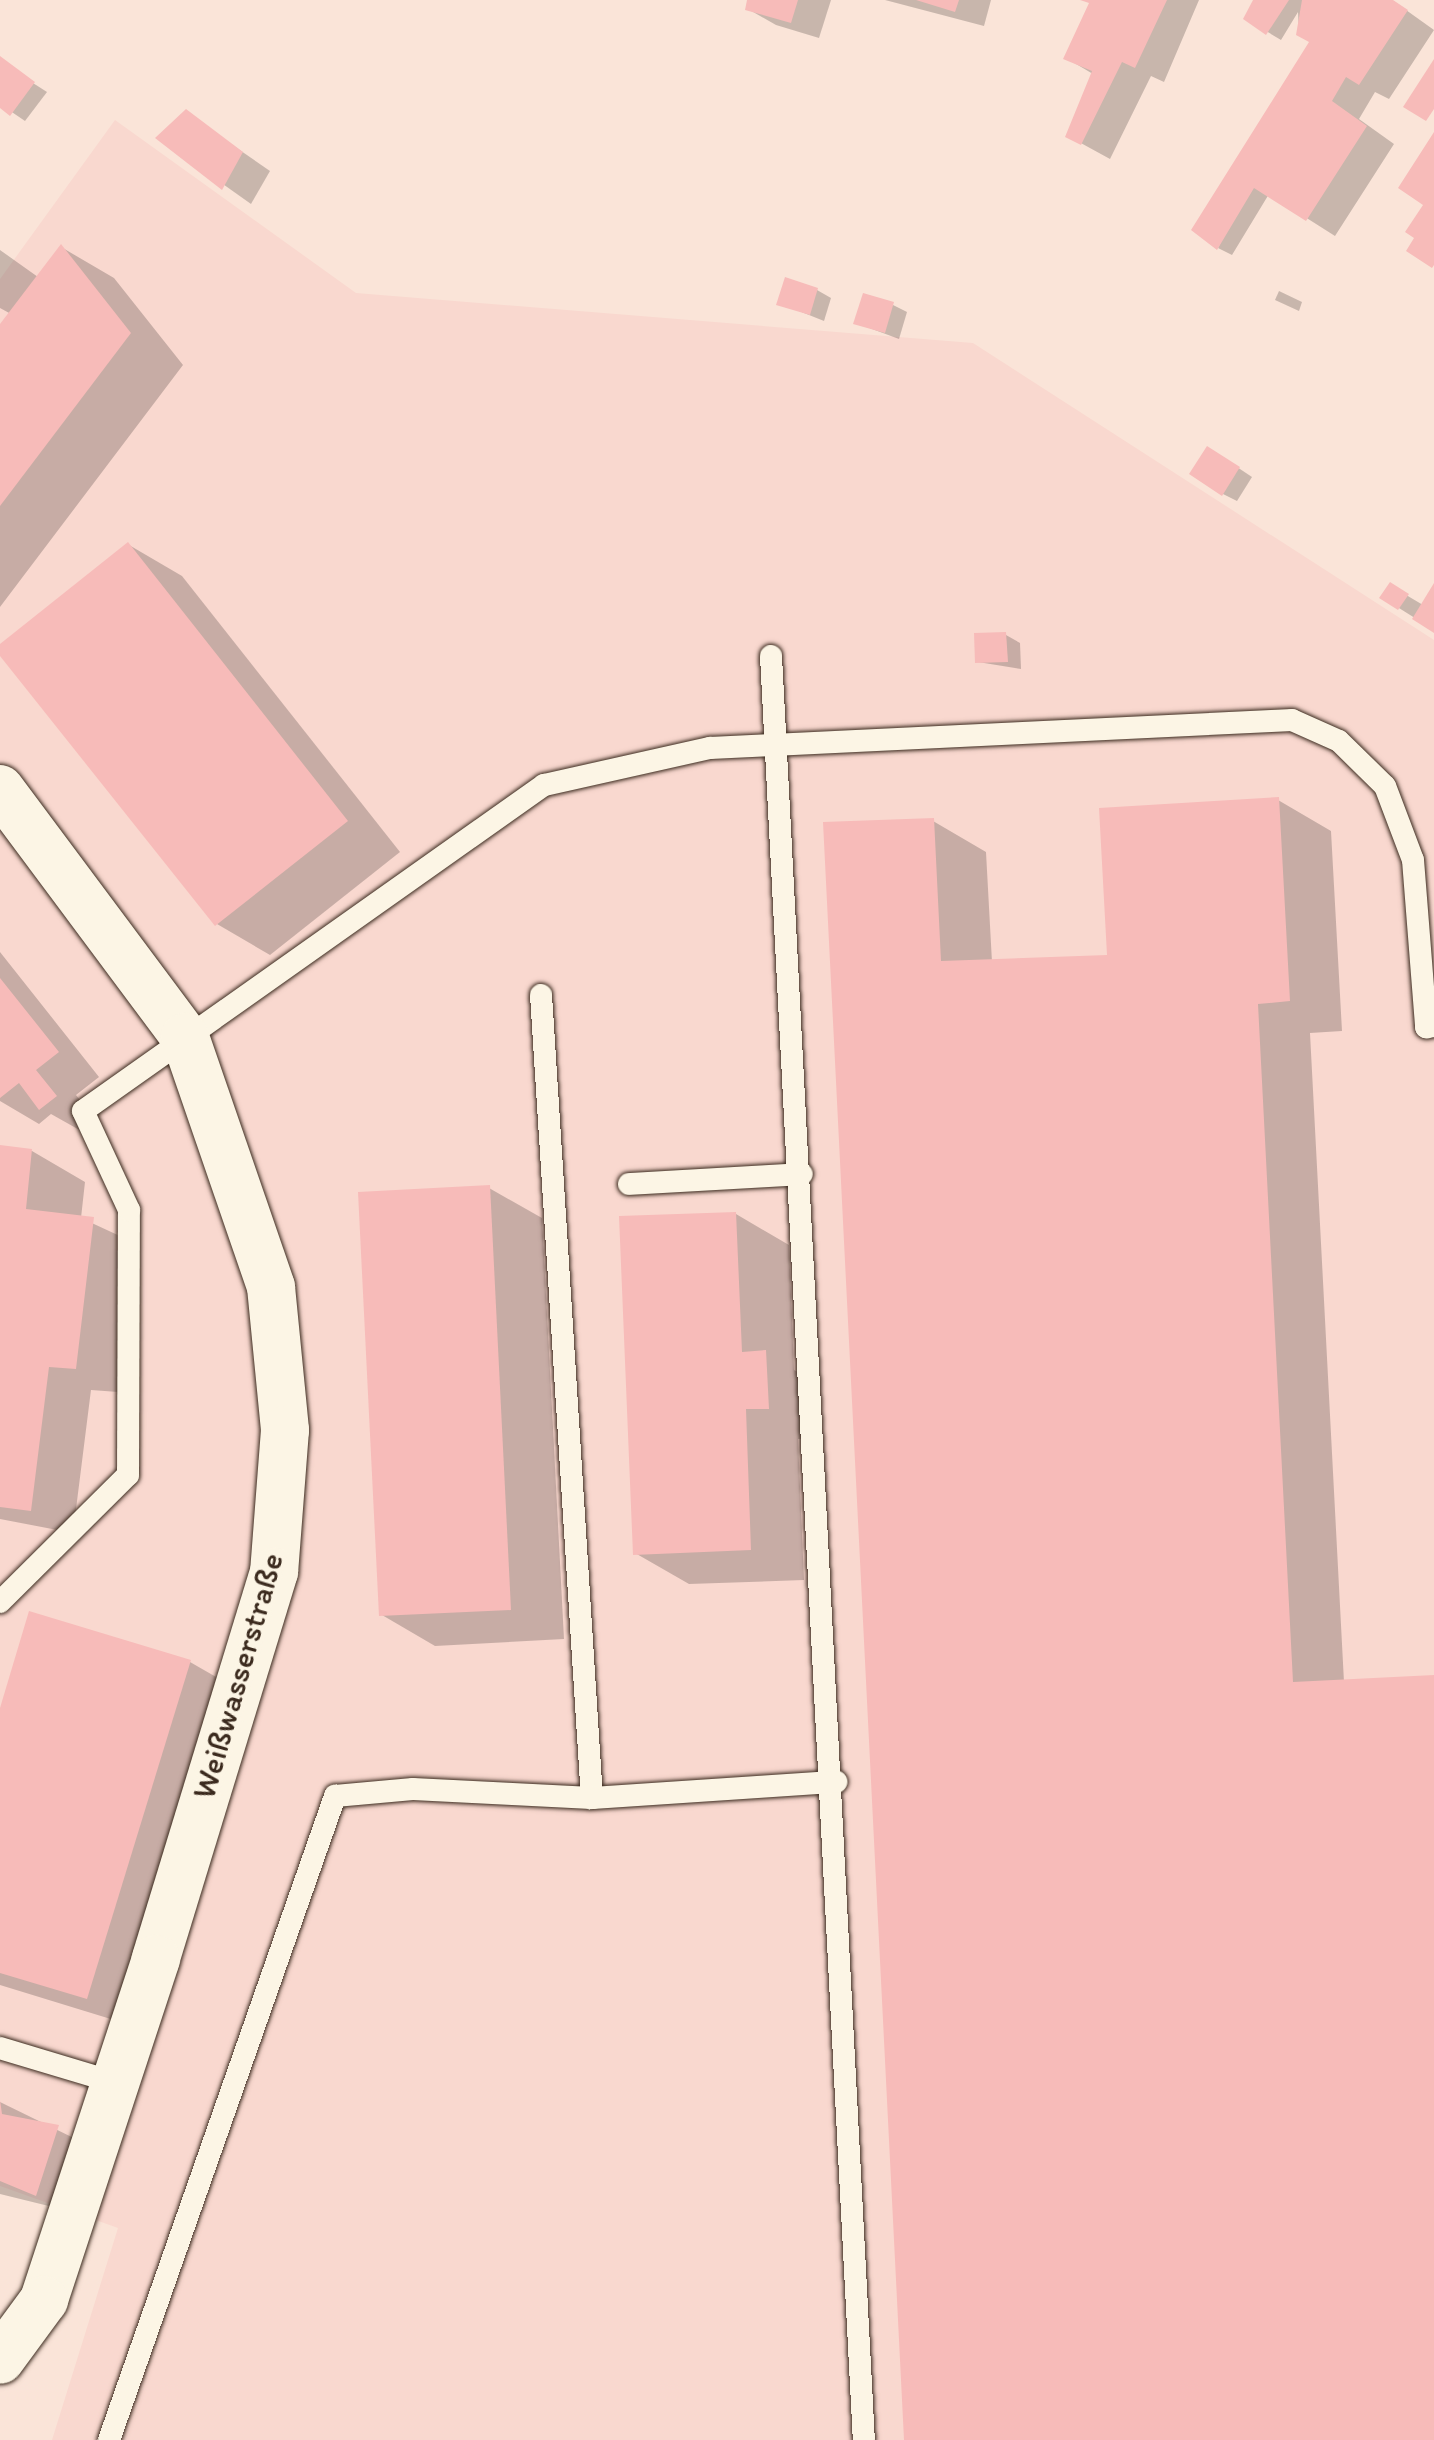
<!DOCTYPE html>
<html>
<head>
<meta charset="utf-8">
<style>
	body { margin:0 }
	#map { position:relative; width:1434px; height:2440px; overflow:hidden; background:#fae4d8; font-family:Itim,sans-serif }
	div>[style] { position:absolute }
	.built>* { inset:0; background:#f9d8cf }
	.shadow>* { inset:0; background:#0003 }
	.building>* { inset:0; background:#f7bbb9 }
	.roads { filter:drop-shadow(0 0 2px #3b2a1e) drop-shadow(0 0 2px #3b2a1e) }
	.service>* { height:22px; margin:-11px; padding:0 11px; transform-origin:11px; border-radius:11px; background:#fcf5e5 }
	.minor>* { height:48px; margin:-24px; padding:0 24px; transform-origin:24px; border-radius:24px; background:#fcf5e5 }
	span { translate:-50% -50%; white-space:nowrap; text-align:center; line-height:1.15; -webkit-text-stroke:9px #fcf5e5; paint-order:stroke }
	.street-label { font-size:32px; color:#3b2a1e }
</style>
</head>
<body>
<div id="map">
	<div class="built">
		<i style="clip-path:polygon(115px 120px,356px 293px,973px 343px,1434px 640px,1434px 2440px,52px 2440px,118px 2228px,0 2186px,0 279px)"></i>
	</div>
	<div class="shadow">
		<i style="clip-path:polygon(750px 0,831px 0,819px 38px,776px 25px,748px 9px)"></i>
		<i style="clip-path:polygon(885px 0,991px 0,984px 26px)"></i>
		<i style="clip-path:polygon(1092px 0,1199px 0,1164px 82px,1151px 76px,1110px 159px,1068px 136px,1093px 74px,1066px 58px)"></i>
		<i style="clip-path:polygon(1256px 0,1392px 0,1434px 30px,1389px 99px,1375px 92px,1359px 119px,1394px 144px,1335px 236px,1269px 194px,1232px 255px,1218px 248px,1313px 42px,1299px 33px,1298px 12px,1281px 40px,1246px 19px)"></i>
		<i style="clip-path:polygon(0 62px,47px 92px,25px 121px,0 104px)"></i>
		<i style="clip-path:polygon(186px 113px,270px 171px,251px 204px,158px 138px)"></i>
		<i style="clip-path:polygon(61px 247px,114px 278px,183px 365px,0 607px,0 329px,11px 314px,0 308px,0 250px,38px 277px)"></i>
		<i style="clip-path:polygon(817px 290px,831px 298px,824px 321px,779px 303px)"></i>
		<i style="clip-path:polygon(1279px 291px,1302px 302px,1299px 311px,1275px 300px)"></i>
		<i style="clip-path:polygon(893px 305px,907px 312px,899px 339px,856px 323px)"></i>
		<i style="clip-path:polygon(1222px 457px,1252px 477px,1237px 501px,1223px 494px)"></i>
		<i style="clip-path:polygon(129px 545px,182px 576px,400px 852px,270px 955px,217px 924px,0 651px)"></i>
		<i style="clip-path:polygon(1391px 586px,1423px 605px,1434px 587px,1434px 630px,1383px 598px)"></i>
		<i style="clip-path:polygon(1006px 635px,1020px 643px,1021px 669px,978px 662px)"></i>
		<i style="clip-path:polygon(1278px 800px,1331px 831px,1342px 1031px,1310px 1033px,1344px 1682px,1434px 1677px,1434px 2440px,907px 2440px,933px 821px,986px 852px,992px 962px,1110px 957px)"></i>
		<i style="clip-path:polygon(0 952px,99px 1077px,76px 1095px,97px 1121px,83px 1132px,51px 1114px,39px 1124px,0 1101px)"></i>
		<i style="clip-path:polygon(0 1148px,32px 1151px,85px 1182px,81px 1218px,135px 1243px,118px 1392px,91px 1390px,73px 1533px,0 1519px)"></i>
		<i style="clip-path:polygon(489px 1188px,542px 1218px,564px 1639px,435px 1646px,382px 1615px)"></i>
		<i style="clip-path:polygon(736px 1214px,789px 1245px,794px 1370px,819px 1384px,821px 1438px,798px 1439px,804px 1580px,689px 1584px,635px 1553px)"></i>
		<i style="clip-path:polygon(31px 1614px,190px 1662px,244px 1693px,140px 2028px,0 1985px,0 1716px)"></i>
		<i style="clip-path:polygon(0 2102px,86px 2144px,65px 2210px,0 2194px)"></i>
	</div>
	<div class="building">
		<i style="clip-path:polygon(747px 0,798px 0,791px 23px,745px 10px)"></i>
		<i style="clip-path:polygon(916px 0,959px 0,955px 12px)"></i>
		<i style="clip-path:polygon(1080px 0,1167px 0,1135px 68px,1122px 62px,1081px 145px,1065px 137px,1092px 71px,1063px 59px,1089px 3px)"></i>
		<i style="clip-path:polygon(1253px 0,1289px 0,1266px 35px,1243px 19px)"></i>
		<i style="clip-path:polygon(1302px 0,1393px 0,1408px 10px,1359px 85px,1346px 77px,1332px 101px,1367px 126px,1306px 221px,1254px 188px,1217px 250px,1191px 230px,1309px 42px,1296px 35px)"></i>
		<i style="clip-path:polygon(0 56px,35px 82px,10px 116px,0 108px)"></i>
		<i style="clip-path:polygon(1434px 59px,1434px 109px,1426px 121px,1403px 107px)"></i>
		<i style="clip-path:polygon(186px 109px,243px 152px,222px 190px,155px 138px)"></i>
		<i style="clip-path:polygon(1434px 132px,1434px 265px,1432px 268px,1406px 251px,1414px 238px,1405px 232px,1423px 205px,1398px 188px)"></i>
		<i style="clip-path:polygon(61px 244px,131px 333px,0 506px,0 324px)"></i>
		<i style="clip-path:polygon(785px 277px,818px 288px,810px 315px,776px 305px)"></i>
		<i style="clip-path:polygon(863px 293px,894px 302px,885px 333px,853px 324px)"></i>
		<i style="clip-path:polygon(1207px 446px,1240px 467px,1222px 496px,1189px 474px)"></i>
		<i style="clip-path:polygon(128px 542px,348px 821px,215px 926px,0 656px,0 644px)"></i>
		<i style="clip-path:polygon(1390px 582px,1409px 594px,1398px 610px,1379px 598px)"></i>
		<i style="clip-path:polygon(1434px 583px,1434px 633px,1412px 619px)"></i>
		<i style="clip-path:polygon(1006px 632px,1008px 662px,975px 663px,974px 633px)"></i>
		<i style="clip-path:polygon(1279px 797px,1290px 1001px,1258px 1004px,1293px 1682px,1434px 1675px,1434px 2440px,904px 2440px,823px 822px,934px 818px,941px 961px,1107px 955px,1099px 808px)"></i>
		<i style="clip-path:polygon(0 978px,59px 1052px,36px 1070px,57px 1096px,39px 1110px,19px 1083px,0 1098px)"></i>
		<i style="clip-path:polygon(0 1145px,32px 1149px,26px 1209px,94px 1217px,76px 1369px,49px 1367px,31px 1511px,0 1507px)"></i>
		<i style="clip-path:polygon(490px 1185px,511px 1610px,379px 1616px,358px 1192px)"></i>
		<i style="clip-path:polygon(736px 1212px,742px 1352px,766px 1350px,769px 1409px,746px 1409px,751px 1550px,633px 1555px,619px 1216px)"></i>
		<i style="clip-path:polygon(29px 1611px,191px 1660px,87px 1999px,0 1973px,0 1708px)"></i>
		<i style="clip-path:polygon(0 2100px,2px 2114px,59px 2125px,36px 2196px,0 2181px)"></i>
	</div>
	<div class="roads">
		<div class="service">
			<i style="left:771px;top:656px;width:1786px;rotate:87.02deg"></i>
			<i style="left:541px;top:995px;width:805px;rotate:86.37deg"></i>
			<i style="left:592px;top:1798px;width:245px;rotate:-3.8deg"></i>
			<i style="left:629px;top:1184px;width:173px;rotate:-3.3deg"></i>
			<i style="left:0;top:1602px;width:180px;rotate:-44.8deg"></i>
			<i style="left:128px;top:1475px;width:265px;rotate:-89.8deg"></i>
			<i style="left:129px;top:1210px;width:109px;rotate:-114.9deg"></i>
			<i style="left:83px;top:1111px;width:565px;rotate:-35.27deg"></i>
			<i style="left:544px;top:785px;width:170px;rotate:-12.6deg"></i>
			<i style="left:710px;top:748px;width:583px;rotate:-2.75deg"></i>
			<i style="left:1292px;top:720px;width:51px;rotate:24.1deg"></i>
			<i style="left:1339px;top:741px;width:64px;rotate:44.4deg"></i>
			<i style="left:1385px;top:786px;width:79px;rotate:69.3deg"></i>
			<i style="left:1413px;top:860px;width:168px;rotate:85.5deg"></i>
			<i style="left:1426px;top:1027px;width:8px;rotate:-7deg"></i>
			<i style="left:0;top:2048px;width:122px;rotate:16.7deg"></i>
			<i style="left:109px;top:2440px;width:683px;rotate:-70.66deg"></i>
			<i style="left:335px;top:1796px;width:78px;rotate:-5.1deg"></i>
			<i style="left:413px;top:1789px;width:179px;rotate:2.9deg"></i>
		</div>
		<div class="minor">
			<i style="left:0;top:789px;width:309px;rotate:53.3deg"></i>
			<i style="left:185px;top:1037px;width:264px;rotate:71deg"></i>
			<i style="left:271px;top:1287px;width:144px;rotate:84.4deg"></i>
			<i style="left:285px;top:1430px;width:142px;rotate:94.4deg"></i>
			<i style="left:274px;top:1572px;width:405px;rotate:107deg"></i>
			<i style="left:156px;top:1959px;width:359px;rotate:108.2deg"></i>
			<i style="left:44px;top:2300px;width:74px;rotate:126.3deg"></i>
		</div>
	</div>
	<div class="street-label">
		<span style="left:238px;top:1676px;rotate:-74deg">Weißwasserstraße</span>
	</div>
</div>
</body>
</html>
